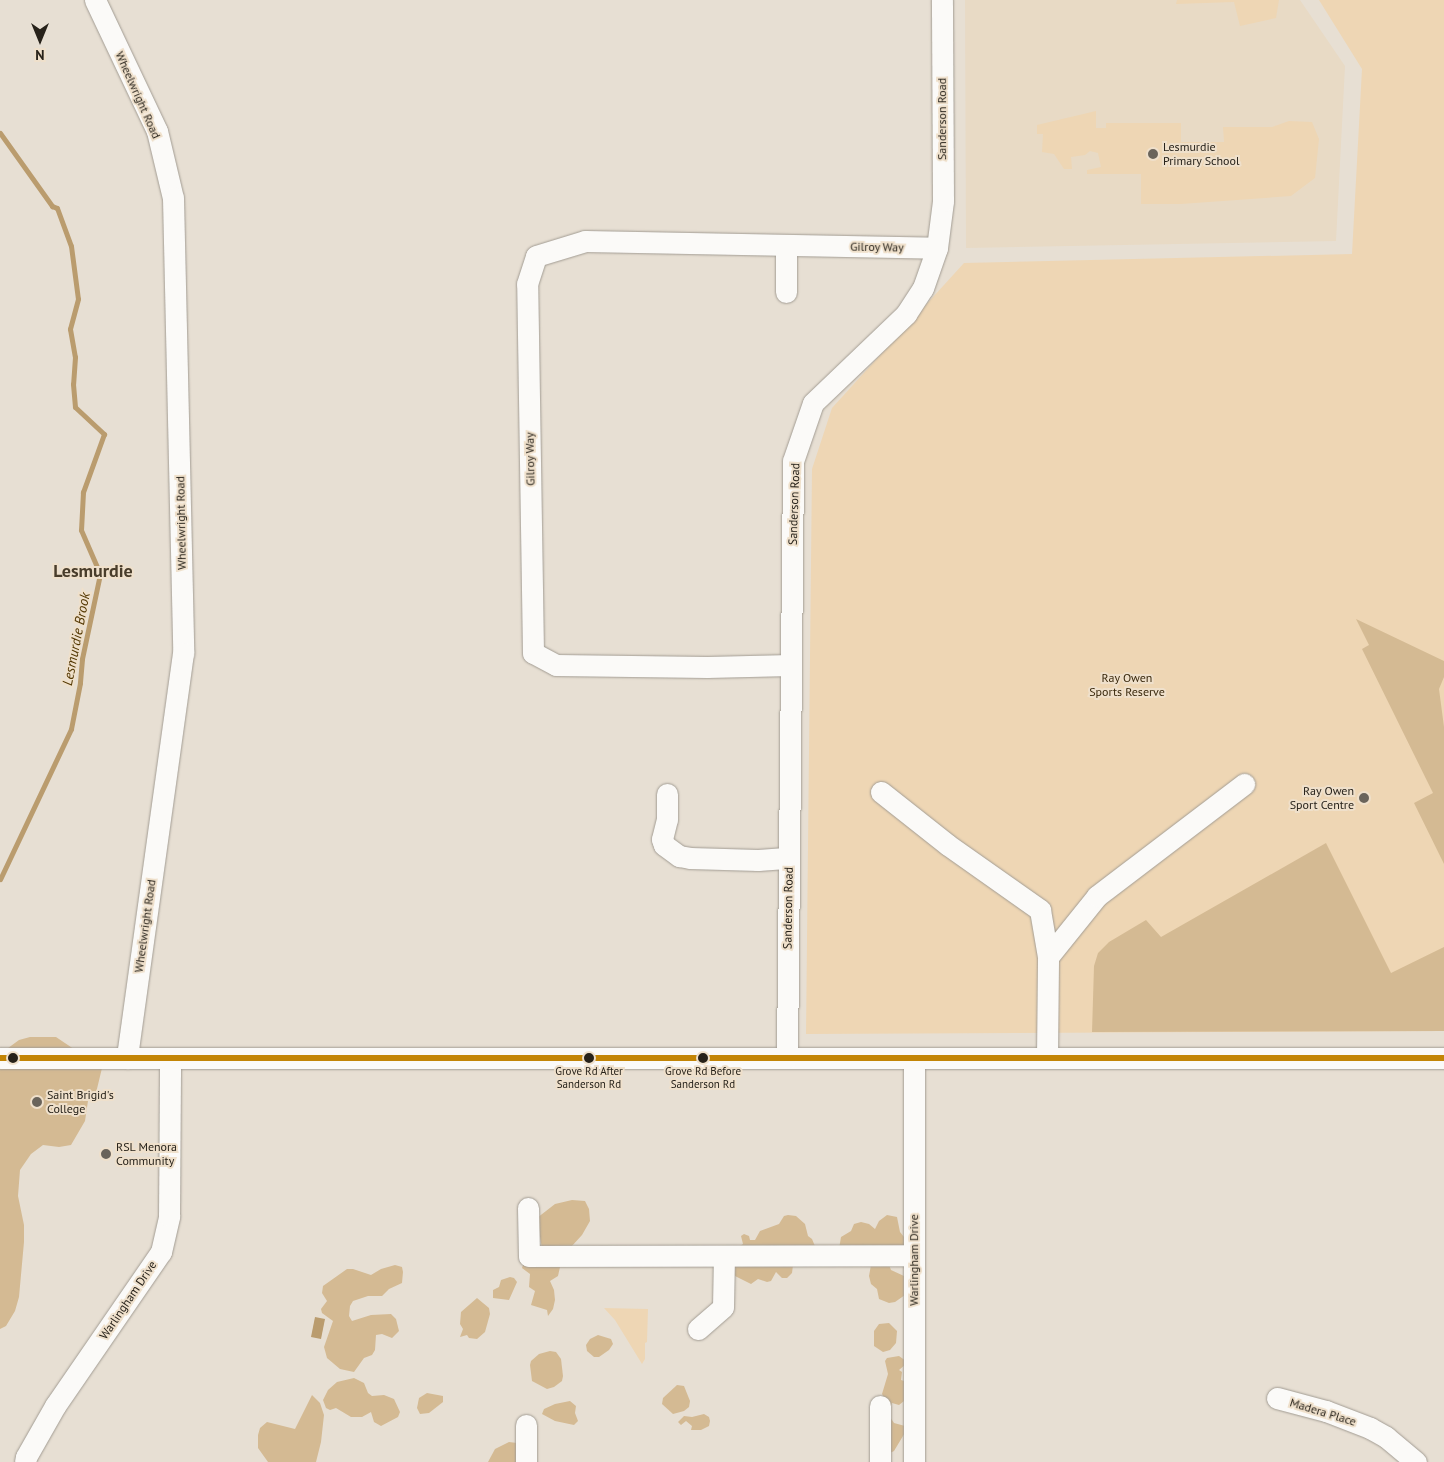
<!DOCTYPE html>
<html>
<head>
<meta charset="utf-8">
<style>
	body { margin:0 }
	#map { position:relative; width:1444px; height:1462px; overflow:hidden; background:#e7dfd3; font-family:"PT Sans",sans-serif }
	div>[style] { position:absolute }
	.built>* { inset:0; background:#e8dac5 }
	.green>* { inset:0; background:#eed6b4 }
	.forest>* { inset:0; background:#d4ba93 }
	.water>* { inset:0; background:#ba9c6e }
	.stream>* { height:5px; margin:-2.5px; padding:0 2.5px; transform-origin:2.5px; border-radius:2.5px; background:#ba9c6e }
	.roads { filter:drop-shadow(0 0 1px #a29c93) drop-shadow(0 0 1px #a29c93) }
	.minor>* { height:21px; margin:-10.5px; padding:0 10.5px; transform-origin:10.5px; border-radius:10.5px; background:#fbfaf8 }
	.bus-1>* { height:6px; margin:-3px; padding:0 3px; transform-origin:3px; border-radius:3px; background:#c38506 }
	.dots>* { width:14px; height:14px; translate:-50% -50%; box-sizing:border-box; border:2px solid #efe0cb; border-radius:50% }
	span { translate:-50% -50%; white-space:nowrap; text-align:center; line-height:1.15; -webkit-text-stroke:4px #efe0cb; paint-order:stroke }
	.bus-label { font-size:11px; color:#27221a }
	.street-label { font-size:12px; color:#27221a }
	.poi-label { font-size:12px; color:#27221a }
	.left { translate:0 -50%; text-align:left }
	.right { translate:-100% -50%; text-align:right }
	.park-label { font-size:12px; color:#39280c }
	.water-label { font-size:14px; color:#533702; font-style:italic }
	.district-label { font-size:18px; color:#493d2b; font-weight:700 }
	.north { position:absolute; left:15px; top:15px; width:50px; height:50px; -webkit-text-stroke:4px #efe0cb; paint-order:stroke; rotate:180deg; font-size:14px; font-weight:700; line-height:20px; text-align:center; color:#27221a }
	.north::after { content:''; display:block; margin:auto; width:18px; height:22px; background:#27221a; clip-path:polygon(50% 0,100% 100%,50% 72%,0 100%) }
</style>
</head>
<body>
<div id="map">
	<div class="built">
		<i style="clip-path:polygon(965px 0,1300px 0,1345px 66px,1336px 241px,966px 248px)"></i>
	</div>
	<div class="green">
		<i style="clip-path:polygon(1177px 0,1279px 0,1276px 18px,1240px 26px,1234px 2px,1176px 4px)"></i>
		<i style="clip-path:polygon(1319px 0,1444px 0,1444px 1031px,806px 1034px,812px 469px,832px 408px,964px 263px,1352px 254px,1362px 69px)"></i>
		<i style="clip-path:polygon(1096px 111px,1096px 128px,1106px 128px,1106px 123px,1181px 123px,1181px 142px,1224px 142px,1223px 127px,1272px 127px,1289px 121px,1312px 122px,1319px 139px,1315px 178px,1291px 196px,1181px 204px,1141px 204px,1141px 174px,1087px 174px,1087px 170px,1101px 167px,1098px 153px,1090px 151px,1085px 155px,1071px 157px,1072px 169px,1064px 169px,1054px 154px,1042px 152px,1043px 134px,1037px 134px,1037px 125px)"></i>
		<i style="clip-path:polygon(604px 1308px,648px 1309px,647px 1342px,645px 1343px,645px 1359px,642px 1364px,615px 1320px)"></i>
	</div>
	<div class="forest">
		<i style="clip-path:polygon(1356px 619px,1444px 661px,1444px 677px,1439px 689px,1444px 727px,1444px 864px,1414px 803px,1433px 793px,1362px 649px,1369px 645px)"></i>
		<i style="clip-path:polygon(1326px 843px,1391px 973px,1444px 947px,1444px 1031px,1092px 1032px,1094px 966px,1098px 953px,1109px 942px,1146px 920px,1161px 937px)"></i>
		<i style="clip-path:polygon(30px 1037px,56px 1037px,102px 1068px,96px 1093px,88px 1101px,85px 1121px,71px 1145px,59px 1147px,43px 1145px,31px 1154px,20px 1170px,18px 1196px,24px 1225px,24px 1242px,19px 1297px,15px 1311px,6px 1326px,0 1329px,0 1054px,19px 1040px)"></i>
		<i style="clip-path:polygon(572px 1200px,585px 1201px,589px 1209px,590px 1221px,582px 1235px,571px 1247px,575px 1266px,560px 1267px,558px 1276px,550px 1281px,554px 1290px,555px 1300px,553px 1309px,548px 1316px,547px 1310px,531px 1305px,535px 1291px,529px 1287px,530px 1274px,522px 1268px,523px 1265px,542px 1249px,537px 1218px,555px 1204px)"></i>
		<i style="clip-path:polygon(788px 1215px,796px 1216px,805px 1224px,808px 1236px,812px 1239px,817px 1251px,793px 1265px,792px 1273px,787px 1278px,782px 1278px,776px 1272px,771px 1281px,767px 1282px,758px 1279px,751px 1284px,733px 1275px,731px 1252px,743px 1244px,741px 1236px,744px 1234px,749px 1236px,750px 1240px,755px 1240px,760px 1231px,779px 1224px,784px 1216px)"></i>
		<i style="clip-path:polygon(887px 1215px,897px 1217px,900px 1232px,908px 1242px,889px 1265px,891px 1270px,904px 1276px,905px 1295px,895px 1302px,889px 1303px,879px 1299px,877px 1289px,871px 1284px,869px 1276px,871px 1265px,839px 1249px,841px 1237px,851px 1231px,854px 1224px,861px 1222px,869px 1224px,875px 1229px,879px 1221px)"></i>
		<i style="clip-path:polygon(395px 1265px,402px 1267px,403px 1272px,402px 1283px,389px 1289px,382px 1296px,368px 1296px,353px 1301px,350px 1306px,349px 1316px,352px 1321px,371px 1315px,391px 1314px,396px 1319px,399px 1331px,392px 1338px,382px 1334px,376px 1335px,375px 1350px,372px 1355px,364px 1358px,354px 1372px,340px 1369px,327px 1358px,324px 1347px,333px 1321px,322px 1313px,321px 1309px,327px 1301px,322px 1293px,323px 1286px,347px 1269px,353px 1269px,371px 1275px,381px 1269px)"></i>
		<i style="clip-path:polygon(510px 1277px,514px 1278px,517px 1282px,509px 1300px,493px 1298px,493px 1290px,499px 1287px,501px 1280px)"></i>
		<i style="clip-path:polygon(477px 1298px,489px 1308px,490px 1314px,485px 1332px,477px 1339px,469px 1338px,467px 1335px,460px 1337px,463px 1329px,460px 1324px,461px 1312px)"></i>
		<i style="clip-path:polygon(889px 1323px,897px 1331px,896px 1343px,890px 1350px,883px 1352px,874px 1346px,874px 1331px,879px 1324px)"></i>
		<i style="clip-path:polygon(598px 1335px,611px 1339px,613px 1344px,609px 1350px,599px 1357px,594px 1357px,587px 1351px,586px 1345px,590px 1339px)"></i>
		<i style="clip-path:polygon(550px 1351px,556px 1352px,561px 1359px,563px 1376px,562px 1381px,554px 1387px,547px 1389px,532px 1381px,530px 1365px,531px 1361px,539px 1354px)"></i>
		<i style="clip-path:polygon(899px 1356px,906px 1361px,906px 1364px,899px 1370px,902px 1372px,901px 1380px,907px 1382px,904px 1401px,899px 1405px,892px 1403px,890px 1408px,882px 1394px,888px 1374px,885px 1361px,887px 1358px)"></i>
		<i style="clip-path:polygon(354px 1378px,364px 1383px,368px 1393px,372px 1396px,384px 1395px,394px 1399px,400px 1412px,398px 1417px,381px 1426px,374px 1422px,371px 1412px,362px 1417px,351px 1417px,336px 1408px,330px 1410px,326px 1408px,323px 1400px,328px 1390px,337px 1382px)"></i>
		<i style="clip-path:polygon(677px 1385px,684px 1386px,690px 1401px,689px 1407px,684px 1411px,673px 1414px,662px 1404px,663px 1398px)"></i>
		<i style="clip-path:polygon(427px 1393px,443px 1396px,443px 1402px,429px 1413px,420px 1414px,417px 1408px,419px 1398px)"></i>
		<i style="clip-path:polygon(312px 1395px,320px 1403px,324px 1415px,321px 1442px,316px 1462px,268px 1462px,258px 1448px,258px 1435px,260px 1428px,267px 1422px,295px 1429px)"></i>
		<i style="clip-path:polygon(570px 1401px,576px 1406px,575px 1413px,578px 1421px,574px 1425px,555px 1421px,542px 1414px,544px 1409px,555px 1404px)"></i>
		<i style="clip-path:polygon(704px 1414px,709px 1417px,710px 1421px,709px 1426px,701px 1430px,691px 1430px,692px 1426px,686px 1421px,681px 1425px,678px 1422px,684px 1416px,692px 1417px)"></i>
		<i style="clip-path:polygon(888px 1414px,894px 1423px,905px 1426px,906px 1431px,894px 1451px,888px 1454px)"></i>
		<i style="clip-path:polygon(509px 1442px,517px 1443px,518px 1462px,488px 1462px,495px 1449px)"></i>
	</div>
	<div class="water">
		<i style="clip-path:polygon(315px 1317px,325px 1319px,321px 1339px,311px 1337px)"></i>
	</div>
	<div class="stream">
		<i style="left:0;top:133px;width:90px;rotate:54.5deg"></i>
		<i style="left:52px;top:206px;width:5px;rotate:22deg"></i>
		<i style="left:57px;top:208px;width:40px;rotate:69.8deg"></i>
		<i style="left:71px;top:246px;width:53px;rotate:82.5deg"></i>
		<i style="left:78px;top:299px;width:31px;rotate:105deg"></i>
		<i style="left:70px;top:329px;width:28px;rotate:80deg"></i>
		<i style="left:75px;top:357px;width:27px;rotate:94deg"></i>
		<i style="left:73px;top:384px;width:23px;rotate:85deg"></i>
		<i style="left:75px;top:407px;width:40px;rotate:43deg"></i>
		<i style="left:104px;top:434px;width:62px;rotate:109.9deg"></i>
		<i style="left:83px;top:492px;width:38px;rotate:93deg"></i>
		<i style="left:81px;top:530px;width:48px;rotate:66.6deg"></i>
		<i style="left:100px;top:574px;width:87px;rotate:102deg"></i>
		<i style="left:82px;top:659px;width:24px;rotate:95deg"></i>
		<i style="left:80px;top:683px;width:47px;rotate:101.1deg"></i>
		<i style="left:71px;top:729px;width:166px;rotate:115.3deg"></i>
	</div>
	<div class="roads">
		<div class="minor">
			<i style="left:95px;top:0;width:145px;rotate:64.7deg"></i>
			<i style="left:157px;top:131px;width:69px;rotate:76.6deg"></i>
			<i style="left:173px;top:198px;width:455px;rotate:88.7deg"></i>
			<i style="left:183px;top:653px;width:409px;rotate:97.9deg"></i>
			<i style="left:786px;top:245px;width:47px;rotate:90deg"></i>
			<i style="left:791px;top:665px;width:84px;rotate:178.6deg"></i>
			<i style="left:707px;top:667px;width:151px;rotate:-179.2deg"></i>
			<i style="left:556px;top:665px;width:26px;rotate:-152deg"></i>
			<i style="left:533px;top:653px;width:369px;rotate:-90.9deg"></i>
			<i style="left:527px;top:284px;width:29px;rotate:-72deg"></i>
			<i style="left:536px;top:256px;width:51px;rotate:-17deg"></i>
			<i style="left:585px;top:241px;width:352px;rotate:1.1deg"></i>
			<i style="left:881px;top:792px;width:85px;rotate:38.3deg"></i>
			<i style="left:948px;top:845px;width:113px;rotate:35.2deg"></i>
			<i style="left:1040px;top:910px;width:48px;rotate:80.3deg"></i>
			<i style="left:667px;top:794px;width:25px;rotate:90deg"></i>
			<i style="left:667px;top:819px;width:21px;rotate:104deg"></i>
			<i style="left:662px;top:839px;width:6px;rotate:72deg"></i>
			<i style="left:664px;top:845px;width:19px;rotate:36deg"></i>
			<i style="left:679px;top:856px;width:11px;rotate:10deg"></i>
			<i style="left:690px;top:858px;width:68px;rotate:1.7deg"></i>
			<i style="left:758px;top:860px;width:31px;rotate:-4deg"></i>
			<i style="left:1047px;top:1057px;width:100px;rotate:-89.4deg"></i>
			<i style="left:1048px;top:957px;width:78px;rotate:-51.2deg"></i>
			<i style="left:1097px;top:896px;width:185px;rotate:-37.3deg"></i>
			<i style="left:0;top:1058px;width:1444px"></i>
			<i style="left:787px;top:1058px;width:597px;rotate:-89.42deg"></i>
			<i style="left:793px;top:461px;width:61px;rotate:-71deg"></i>
			<i style="left:813px;top:403px;width:129px;rotate:-43.7deg"></i>
			<i style="left:906px;top:314px;width:31px;rotate:-57deg"></i>
			<i style="left:923px;top:288px;width:42px;rotate:-70.7deg"></i>
			<i style="left:937px;top:248px;width:47px;rotate:-82.7deg"></i>
			<i style="left:943px;top:201px;width:201px;rotate:-90.3deg"></i>
			<i style="left:528px;top:1208px;width:48px;rotate:88.8deg"></i>
			<i style="left:529px;top:1256px;width:385px;rotate:-0.1deg"></i>
			<i style="left:698px;top:1329px;width:33px;rotate:-41deg"></i>
			<i style="left:723px;top:1307px;width:51px;rotate:-88.9deg"></i>
			<i style="left:1277px;top:1398px;width:51px;rotate:14.9deg"></i>
			<i style="left:1326px;top:1411px;width:47px;rotate:21.1deg"></i>
			<i style="left:1370px;top:1428px;width:18px;rotate:29deg"></i>
			<i style="left:1386px;top:1437px;width:39px;rotate:40deg"></i>
			<i style="left:880px;top:1406px;width:56px;rotate:90deg"></i>
			<i style="left:25px;top:1462px;width:5px;rotate:-79deg"></i>
			<i style="left:26px;top:1457px;width:59px;rotate:-60.4deg"></i>
			<i style="left:55px;top:1406px;width:187px;rotate:-55.5deg"></i>
			<i style="left:161px;top:1252px;width:37px;rotate:-77deg"></i>
			<i style="left:169px;top:1216px;width:158px;rotate:-89.6deg"></i>
			<i style="left:526px;top:1462px;width:37px;rotate:-90deg"></i>
			<i style="left:914px;top:1462px;width:404px;rotate:-90deg"></i>
		</div>
	</div>
	<div class="bus-1">
		<i style="left:0;top:1058px;width:1444px"></i>
	</div>
	<div class="dots">
		<i style="left:1153px;top:154px;background:#6a645b"></i>
		<i style="left:1364px;top:798px;background:#6a645b"></i>
		<i style="left:13px;top:1058px;background:#27221a"></i>
		<i style="left:589px;top:1058px;background:#27221a"></i>
		<i style="left:703px;top:1058px;background:#27221a"></i>
		<i style="left:37px;top:1102px;background:#6a645b"></i>
		<i style="left:106px;top:1154px;background:#6a645b"></i>
	</div>
	<div class="bus-label">
		<span style="left:589px;top:1078px">Grove Rd After<br>Sanderson Rd</span>
		<span style="left:703px;top:1078px">Grove Rd Before<br>Sanderson Rd</span>
	</div>
	<div class="street-label">
		<span style="left:138px;top:95px;rotate:66deg">Wheelwright Road</span>
		<span style="left:942px;top:119px;rotate:-90deg">Sanderson Road</span>
		<span style="left:877px;top:247px;rotate:1deg">Gilroy Way</span>
		<span style="left:530px;top:459px;rotate:-91deg">Gilroy Way</span>
		<span style="left:794px;top:504px;rotate:-88deg">Sanderson Road</span>
		<span style="left:181px;top:523px;rotate:-91deg">Wheelwright Road</span>
		<span style="left:788px;top:908px;rotate:-89deg">Sanderson Road</span>
		<span style="left:145px;top:926px;rotate:-82deg">Wheelwright Road</span>
		<span style="left:914px;top:1260px;rotate:-90deg">Warlingham Drive</span>
		<span style="left:128px;top:1300px;rotate:-56deg">Warlingham Drive</span>
		<span style="left:1323px;top:1412px;rotate:17deg">Madera Place</span>
	</div>
	<div class="poi-label">
		<span class="left" style="left:1163px;top:154px">Lesmurdie<br>Primary School</span>
		<span class="right" style="left:1354px;top:798px">Ray Owen<br>Sport Centre</span>
		<span class="left" style="left:47px;top:1102px">Saint Brigid's<br>College</span>
		<span class="left" style="left:116px;top:1154px">RSL Menora<br>Community</span>
	</div>
	<div class="park-label">
		<span style="left:1127px;top:685px">Ray Owen<br>Sports Reserve</span>
	</div>
	<div class="water-label">
		<span style="left:76px;top:639px;rotate:-79deg">Lesmurdie Brook</span>
	</div>
	<div class="district-label">
		<span style="left:93px;top:571px">Lesmurdie</span>
	</div>
	<div class="north">N</div>
</div>
</body>
</html>
